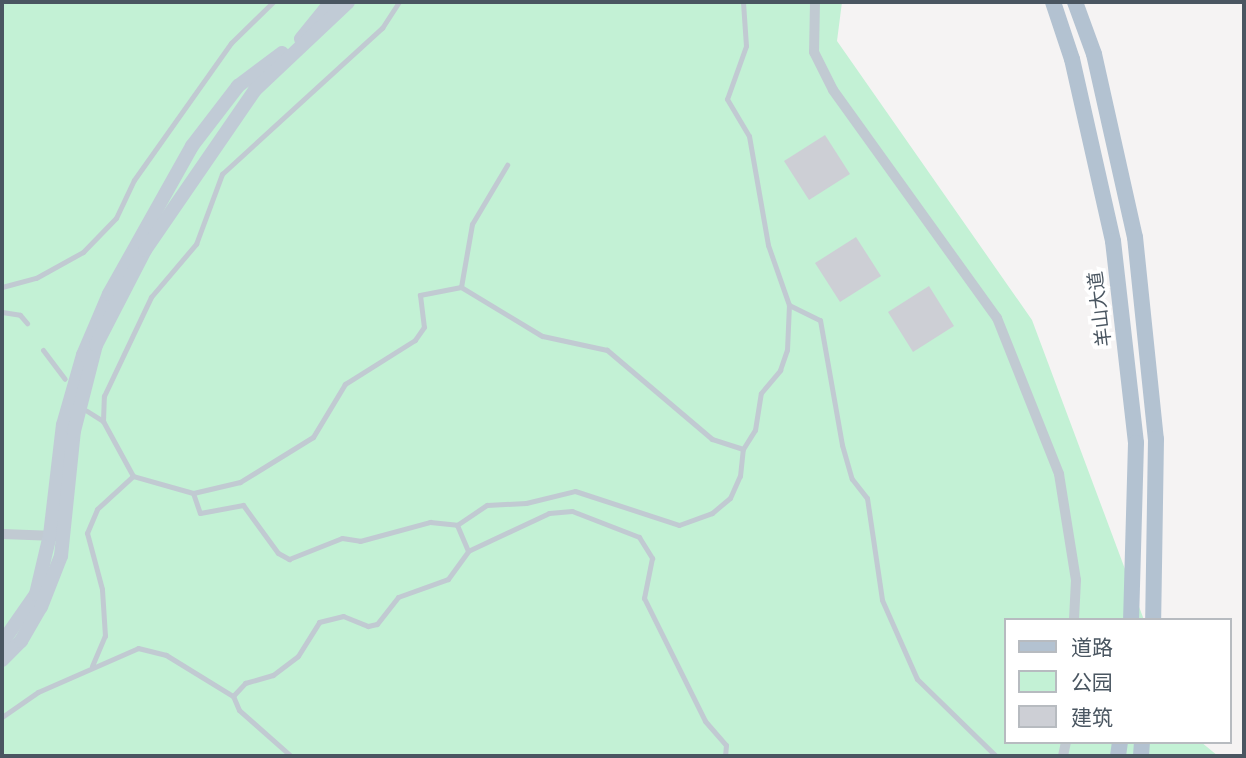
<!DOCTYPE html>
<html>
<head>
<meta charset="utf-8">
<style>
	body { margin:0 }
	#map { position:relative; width:1246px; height:758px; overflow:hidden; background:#f5f3f3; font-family:"Archivo Narrow","Noto Sans SC",sans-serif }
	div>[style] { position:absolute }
	.green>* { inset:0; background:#c3f1d5 }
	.building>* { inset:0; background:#cdcfd5 }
	.lane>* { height:5px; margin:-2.5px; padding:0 2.5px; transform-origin:2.5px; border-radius:2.5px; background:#c1cad2 }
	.street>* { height:10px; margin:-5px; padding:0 5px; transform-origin:5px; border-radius:5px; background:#c1cad2 }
	.secondary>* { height:14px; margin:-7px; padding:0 7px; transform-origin:7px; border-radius:7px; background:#c1cbd6 }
	.primary>* { height:16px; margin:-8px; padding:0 8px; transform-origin:8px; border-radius:8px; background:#b3c2d1 }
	span { translate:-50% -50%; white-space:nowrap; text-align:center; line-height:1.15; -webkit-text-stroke:7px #fff; paint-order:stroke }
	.street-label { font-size:19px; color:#4a5661 }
	.frame { position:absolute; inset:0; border:4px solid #4a5661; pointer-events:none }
	.legend { position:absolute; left:1004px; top:618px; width:228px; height:126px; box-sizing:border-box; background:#fff; border:2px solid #b7bbc0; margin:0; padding:9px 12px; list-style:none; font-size:21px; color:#4a5661 }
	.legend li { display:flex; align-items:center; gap:14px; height:35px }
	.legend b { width:35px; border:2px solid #b7bbc0 }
</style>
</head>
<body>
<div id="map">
	<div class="green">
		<i style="clip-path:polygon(2px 2px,842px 2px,837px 41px,1032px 320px,1144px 620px,1006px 620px,1006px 742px,1201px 742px,1218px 756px,2px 756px)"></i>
	</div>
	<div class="building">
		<i style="clip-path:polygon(825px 135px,850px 174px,809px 200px,784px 161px)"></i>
		<i style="clip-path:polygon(856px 237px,881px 276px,840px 302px,815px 263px)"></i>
		<i style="clip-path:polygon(929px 286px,954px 326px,913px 352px,888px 312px)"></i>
	</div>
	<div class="lane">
		<i style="left:743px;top:2px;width:44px;rotate:86.1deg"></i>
		<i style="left:746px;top:46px;width:56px;rotate:109.7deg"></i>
		<i style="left:727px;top:99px;width:43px;rotate:59.3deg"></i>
		<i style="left:749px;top:136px;width:111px;rotate:80.1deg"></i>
		<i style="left:768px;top:245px;width:64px;rotate:70.7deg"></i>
		<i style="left:789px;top:305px;width:34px;rotate:26deg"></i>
		<i style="left:820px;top:320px;width:127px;rotate:80deg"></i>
		<i style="left:842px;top:445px;width:35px;rotate:74deg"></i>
		<i style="left:852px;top:479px;width:24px;rotate:52deg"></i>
		<i style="left:867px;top:498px;width:103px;rotate:81.6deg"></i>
		<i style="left:882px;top:600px;width:86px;rotate:66.1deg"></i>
		<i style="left:917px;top:679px;width:110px;rotate:44.3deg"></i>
		<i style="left:2px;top:287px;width:35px;rotate:-15deg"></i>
		<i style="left:36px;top:278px;width:54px;rotate:-29deg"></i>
		<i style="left:83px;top:252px;width:47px;rotate:-45.9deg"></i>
		<i style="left:116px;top:218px;width:42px;rotate:-64.7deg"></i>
		<i style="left:134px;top:180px;width:168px;rotate:-54.7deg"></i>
		<i style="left:231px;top:43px;width:59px;rotate:-44.3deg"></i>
		<i style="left:461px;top:287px;width:64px;rotate:-80.1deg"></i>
		<i style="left:472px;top:224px;width:69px;rotate:-59.3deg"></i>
		<i style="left:2px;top:312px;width:18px;rotate:9deg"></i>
		<i style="left:20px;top:315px;width:11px;rotate:49deg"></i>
		<i style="left:43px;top:350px;width:36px;rotate:53deg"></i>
		<i style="left:87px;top:411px;width:19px;rotate:32deg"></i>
		<i style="left:743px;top:449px;width:22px;rotate:-58deg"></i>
		<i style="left:755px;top:430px;width:37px;rotate:-81deg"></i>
		<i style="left:761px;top:393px;width:30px;rotate:-50deg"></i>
		<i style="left:780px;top:370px;width:21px;rotate:-71deg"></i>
		<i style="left:787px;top:350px;width:45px;rotate:-87.5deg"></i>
		<i style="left:193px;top:493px;width:21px;rotate:71deg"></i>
		<i style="left:200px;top:513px;width:44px;rotate:-10.5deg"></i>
		<i style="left:243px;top:505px;width:59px;rotate:53.9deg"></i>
		<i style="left:278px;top:553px;width:13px;rotate:29deg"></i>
		<i style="left:289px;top:559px;width:57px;rotate:-21.6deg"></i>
		<i style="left:342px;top:538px;width:18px;rotate:9deg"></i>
		<i style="left:360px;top:541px;width:73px;rotate:-15.2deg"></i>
		<i style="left:430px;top:522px;width:27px;rotate:6deg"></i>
		<i style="left:457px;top:525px;width:36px;rotate:-34deg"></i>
		<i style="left:487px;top:505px;width:39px;rotate:-3deg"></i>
		<i style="left:526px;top:503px;width:50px;rotate:-13.8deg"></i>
		<i style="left:575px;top:491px;width:109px;rotate:18.1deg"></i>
		<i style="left:679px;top:525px;width:35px;rotate:-20deg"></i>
		<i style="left:712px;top:513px;width:23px;rotate:-40deg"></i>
		<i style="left:730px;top:498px;width:24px;rotate:-66deg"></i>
		<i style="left:740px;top:476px;width:27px;rotate:-84deg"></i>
		<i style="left:743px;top:449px;width:33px;rotate:-162deg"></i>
		<i style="left:712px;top:439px;width:138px;rotate:-139.7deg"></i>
		<i style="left:607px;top:350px;width:66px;rotate:-167.8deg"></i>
		<i style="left:542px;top:336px;width:95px;rotate:-148.8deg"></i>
		<i style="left:461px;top:287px;width:42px;rotate:169deg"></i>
		<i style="left:420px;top:295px;width:32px;rotate:83deg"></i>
		<i style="left:424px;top:327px;width:16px;rotate:125deg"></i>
		<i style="left:415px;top:340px;width:83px;rotate:147.8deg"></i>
		<i style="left:345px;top:384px;width:62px;rotate:121.1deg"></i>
		<i style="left:313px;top:437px;width:86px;rotate:148.3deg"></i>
		<i style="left:240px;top:482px;width:48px;rotate:166.8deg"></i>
		<i style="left:193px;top:493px;width:62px;rotate:-164.2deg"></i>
		<i style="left:133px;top:476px;width:63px;rotate:-118.6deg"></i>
		<i style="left:103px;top:421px;width:25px;rotate:-88deg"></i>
		<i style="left:104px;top:396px;width:110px;rotate:-64.6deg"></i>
		<i style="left:151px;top:297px;width:70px;rotate:-49.7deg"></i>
		<i style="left:196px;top:244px;width:75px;rotate:-69.6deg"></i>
		<i style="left:222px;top:174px;width:217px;rotate:-42.4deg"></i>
		<i style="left:382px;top:28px;width:31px;rotate:-57deg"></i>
		<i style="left:457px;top:525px;width:28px;rotate:67deg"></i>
		<i style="left:92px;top:666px;width:33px;rotate:-67deg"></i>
		<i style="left:105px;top:636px;width:47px;rotate:-93.7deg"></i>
		<i style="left:102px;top:589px;width:58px;rotate:-105deg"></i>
		<i style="left:87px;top:533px;width:26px;rotate:-67deg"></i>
		<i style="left:97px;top:509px;width:49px;rotate:-42.5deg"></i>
		<i style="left:2px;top:717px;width:44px;rotate:-34.8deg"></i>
		<i style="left:38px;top:692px;width:109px;rotate:-23.7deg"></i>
		<i style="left:138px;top:648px;width:29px;rotate:14deg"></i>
		<i style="left:166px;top:655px;width:79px;rotate:31.5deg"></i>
		<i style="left:291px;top:756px;width:69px;rotate:-138.5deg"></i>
		<i style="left:239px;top:710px;width:15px;rotate:-113deg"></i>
		<i style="left:233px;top:696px;width:18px;rotate:-47deg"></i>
		<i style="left:245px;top:683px;width:29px;rotate:-16deg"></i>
		<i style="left:273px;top:675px;width:31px;rotate:-37deg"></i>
		<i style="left:298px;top:656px;width:40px;rotate:-58deg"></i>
		<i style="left:319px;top:622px;width:25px;rotate:-14deg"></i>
		<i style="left:343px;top:616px;width:27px;rotate:22deg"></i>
		<i style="left:368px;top:626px;width:9px;rotate:-13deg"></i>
		<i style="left:377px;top:624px;width:34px;rotate:-52deg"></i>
		<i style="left:398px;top:597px;width:53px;rotate:-19.8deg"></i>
		<i style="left:448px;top:579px;width:34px;rotate:-54deg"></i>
		<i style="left:468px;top:551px;width:89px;rotate:-25.1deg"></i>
		<i style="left:549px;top:513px;width:23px;rotate:-5deg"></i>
		<i style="left:572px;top:511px;width:72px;rotate:21.2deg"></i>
		<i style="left:639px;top:537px;width:25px;rotate:58deg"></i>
		<i style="left:652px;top:558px;width:41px;rotate:101.3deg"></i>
		<i style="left:644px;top:598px;width:137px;rotate:63.6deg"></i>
		<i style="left:705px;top:721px;width:32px;rotate:49deg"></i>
		<i style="left:726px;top:745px;width:11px;rotate:95deg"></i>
	</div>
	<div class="street">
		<i style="left:815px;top:2px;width:50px;rotate:91.1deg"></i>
		<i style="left:814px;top:52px;width:42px;rotate:63.4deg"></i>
		<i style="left:833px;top:90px;width:281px;rotate:54.3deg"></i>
		<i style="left:997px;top:318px;width:168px;rotate:68.3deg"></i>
		<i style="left:1059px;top:474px;width:107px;rotate:80.9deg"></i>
		<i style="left:1076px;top:580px;width:40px;rotate:92.9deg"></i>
		<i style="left:2px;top:534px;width:54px;rotate:2.1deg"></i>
		<i style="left:1063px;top:756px;width:14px;rotate:-78deg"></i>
	</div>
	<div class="secondary">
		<i style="left:301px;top:39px;width:48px;rotate:-51deg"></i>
		<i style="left:2px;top:643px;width:60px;rotate:-55.2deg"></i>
		<i style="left:36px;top:594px;width:61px;rotate:-76.7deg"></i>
		<i style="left:50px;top:535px;width:111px;rotate:-83.3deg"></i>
		<i style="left:63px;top:425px;width:73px;rotate:-74.1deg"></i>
		<i style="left:83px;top:355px;width:66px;rotate:-66.9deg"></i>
		<i style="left:109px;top:294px;width:170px;rotate:-60.7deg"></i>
		<i style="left:192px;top:146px;width:76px;rotate:-52.5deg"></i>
		<i style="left:238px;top:86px;width:55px;rotate:-36.9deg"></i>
		<i style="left:2px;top:660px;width:27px;rotate:-45deg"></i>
		<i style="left:21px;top:641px;width:39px;rotate:-60deg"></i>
		<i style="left:41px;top:607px;width:55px;rotate:-68.6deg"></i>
		<i style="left:61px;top:556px;width:126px;rotate:-84.1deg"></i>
		<i style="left:74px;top:431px;width:89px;rotate:-75.7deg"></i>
		<i style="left:96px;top:345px;width:107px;rotate:-62.7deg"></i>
		<i style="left:145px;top:250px;width:194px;rotate:-55.5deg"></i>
		<i style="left:255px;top:90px;width:128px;rotate:-43.4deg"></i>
	</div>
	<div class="primary">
		<i style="left:1053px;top:2px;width:60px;rotate:71.6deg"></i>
		<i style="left:1072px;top:59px;width:187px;rotate:77.3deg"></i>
		<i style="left:1113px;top:241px;width:203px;rotate:83.5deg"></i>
		<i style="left:1136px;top:443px;width:177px;rotate:91.6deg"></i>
		<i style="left:1075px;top:2px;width:55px;rotate:69.9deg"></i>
		<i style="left:1094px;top:54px;width:188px;rotate:77.4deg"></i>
		<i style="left:1135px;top:237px;width:203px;rotate:84.1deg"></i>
		<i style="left:1156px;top:439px;width:181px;rotate:90.9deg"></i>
		<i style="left:1118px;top:756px;width:14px;rotate:-82deg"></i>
		<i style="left:1141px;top:756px;width:14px;rotate:-86deg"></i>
	</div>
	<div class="street-label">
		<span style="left:1100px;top:309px;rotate:-97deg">羊山大道</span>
	</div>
	<div class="frame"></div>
	<ul class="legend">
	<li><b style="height:9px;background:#b3c2d1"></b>道路</li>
	<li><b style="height:19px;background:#c3f1d5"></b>公园</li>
	<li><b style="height:19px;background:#cdcfd5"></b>建筑</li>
	</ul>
</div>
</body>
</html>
